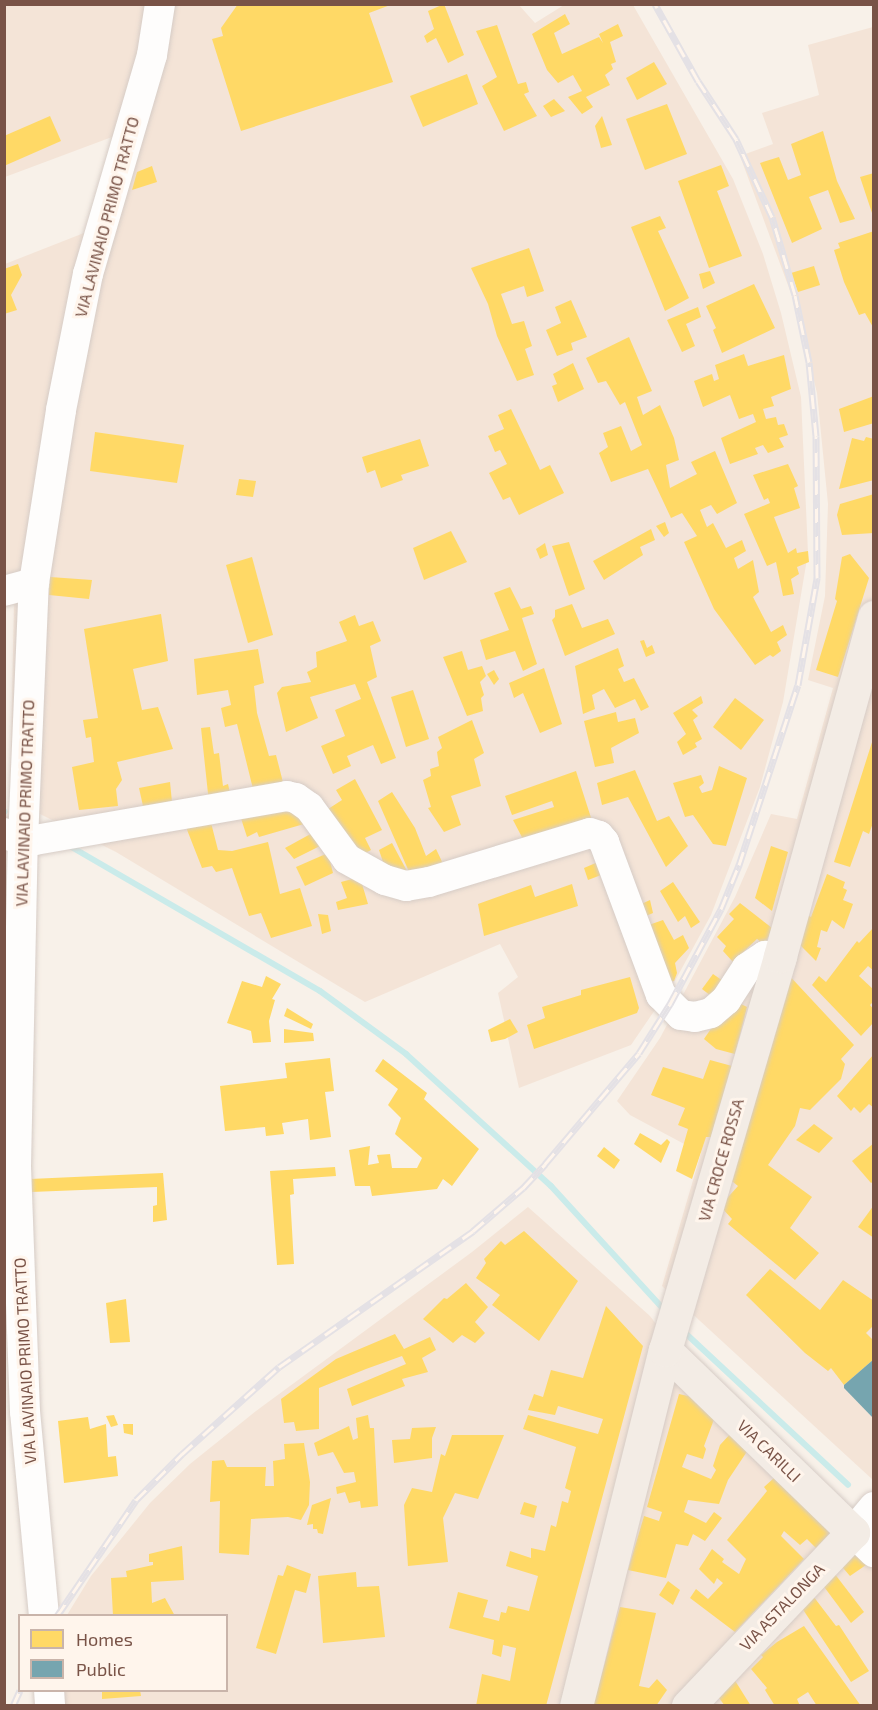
<!DOCTYPE html>
<html>
<head>
<meta charset="utf-8">
<style>
	body { margin:0 }
	#map { position:relative; width:878px; height:1710px; overflow:hidden; background:#f8f1e9; font-family:"Exo 2",sans-serif }
	div>[style] { position:absolute }
	.residential>* { inset:0; background:#f4e4d7 }
	.homes>* { inset:0; background:#ffd966 }
	.public>* { inset:0; background:#76a5af }
	.stream>* { height:6px; margin:-3px; padding:0 3px; transform-origin:3px; border-radius:3px; background:#caebea }
	.roads { filter:drop-shadow(0 0 2px #d6ccc6) drop-shadow(0 0 2px #d6ccc6) }
	.minor>* { height:30px; margin:-15px; padding:0 15px; transform-origin:15px; border-radius:15px; background:#fefdfc }
	.major>* { height:33px; margin:-16.5px; padding:0 16.5px; transform-origin:16.5px; border-radius:16.5px; background:#f3ece5 }
	.rail>* { height:7px; margin-top:-3.5px; transform-origin:0; background:repeating-linear-gradient(90deg,#fff5ec 0 14px,#e4e1e5 0 28px); box-sizing:border-box; border-block:2px solid #e4e1e5 }
	span { translate:-50% -50%; white-space:nowrap; text-align:center; line-height:1.15; -webkit-text-stroke:6px #fff5ec; paint-order:stroke }
	.street-label { font-size:16px; color:#795347 }
	.frame { position:absolute; inset:0; border:6px solid #795347; pointer-events:none }
	.legend { position:absolute; left:18px; top:1614px; width:210px; height:78px; box-sizing:border-box; background:#fff5ec; border:2px solid #c9b4aa; margin:0; padding:8px 10px; list-style:none; font-size:18px; color:#795347 }
	.legend li { display:flex; align-items:center; gap:12px; height:30px }
	.legend b { width:30px; border:2px solid #c9b4aa }
</style>
</head>
<body>
<div id="map">
	<div class="residential">
		<i style="clip-path:polygon(518px 4px,535px 23px,564px 5px,633px 5px,733px 179px,763px 254px,781px 313px,801px 397px,808px 553px,783px 702px,760px 787px,711px 915px,676px 979px,631px 1045px,519px 1088px,498px 993px,518px 977px,500px 944px,365px 1002px,116px 852px,10px 799px,14px 604px,5px 607px,5px 264px,89px 231px,112px 137px,5px 177px,5px 5px)"></i>
		<i style="clip-path:polygon(873px 27px,873px 1480px,662px 1286px,701px 1153px,630px 1115px,617px 1101px,660px 1038px,735px 897px,771px 814px,797px 819px,833px 688px,808px 680px,825px 596px,828px 504px,817px 393px,795px 304px,740px 156px,773px 144px,762px 113px,819px 95px,808px 45px)"></i>
		<i style="clip-path:polygon(528px 1207px,650px 1316px,676px 1350px,873px 1538px,873px 1705px,37px 1706px,37px 1691px,226px 1690px,226px 1616px,67px 1615px,91px 1576px,150px 1503px,190px 1464px,256px 1411px,472px 1252px)"></i>
	</div>
	<div class="homes">
		<i style="clip-path:polygon(238px 4px,393px 4px,369px 13px,393px 82px,241px 131px,212px 39px,223px 36px,221px 28px)"></i>
		<i style="clip-path:polygon(444px 4px,464px 55px,448px 63px,436px 38px,427px 43px,424px 36px,434px 29px,428px 11px)"></i>
		<i style="clip-path:polygon(565px 14px,570px 24px,554px 33px,562px 54px,599px 37px,603px 43px,599px 34px,618px 24px,623px 36px,610px 42px,616px 62px,611px 64px,613px 69px,605px 75px,610px 85px,586px 97px,593px 107px,582px 114px,568px 97px,582px 91px,573px 75px,558px 83px,547px 70px,532px 34px)"></i>
		<i style="clip-path:polygon(497px 25px,518px 84px,526px 82px,529px 92px,524px 94px,537px 116px,504px 131px,482px 86px,497px 77px,476px 31px)"></i>
		<i style="clip-path:polygon(654px 62px,667px 84px,637px 100px,626px 78px)"></i>
		<i style="clip-path:polygon(467px 74px,478px 104px,423px 127px,410px 96px)"></i>
		<i style="clip-path:polygon(554px 99px,565px 111px,551px 117px,543px 106px)"></i>
		<i style="clip-path:polygon(667px 104px,687px 154px,645px 170px,626px 119px)"></i>
		<i style="clip-path:polygon(50px 116px,61px 141px,4px 166px,4px 136px)"></i>
		<i style="clip-path:polygon(602px 116px,612px 145px,601px 148px,595px 126px)"></i>
		<i style="clip-path:polygon(823px 131px,837px 181px,855px 219px,840px 223px,828px 190px,809px 197px,822px 229px,792px 243px,760px 163px,779px 157px,788px 180px,801px 175px,791px 144px)"></i>
		<i style="clip-path:polygon(721px 165px,729px 186px,717px 191px,742px 256px,709px 268px,678px 181px)"></i>
		<i style="clip-path:polygon(152px 166px,157px 182px,132px 190px,137px 172px)"></i>
		<i style="clip-path:polygon(874px 173px,874px 213px,872px 213px,860px 177px)"></i>
		<i style="clip-path:polygon(660px 216px,666px 228px,658px 231px,689px 298px,665px 311px,631px 227px)"></i>
		<i style="clip-path:polygon(874px 231px,874px 329px,865px 313px,859px 315px,844px 282px,834px 250px,840px 248px,838px 243px)"></i>
		<i style="clip-path:polygon(529px 248px,544px 291px,527px 297px,524px 286px,501px 294px,512px 324px,524px 321px,532px 346px,525px 349px,534px 375px,517px 381px,497px 336px,488px 304px,471px 268px)"></i>
		<i style="clip-path:polygon(18px 264px,22px 275px,11px 295px,17px 310px,4px 314px,4px 269px)"></i>
		<i style="clip-path:polygon(814px 266px,820px 285px,798px 292px,791px 273px)"></i>
		<i style="clip-path:polygon(710px 271px,715px 283px,703px 289px,699px 274px)"></i>
		<i style="clip-path:polygon(754px 284px,775px 328px,722px 353px,713px 330px,716px 328px,706px 306px)"></i>
		<i style="clip-path:polygon(571px 300px,587px 337px,571px 343px,573px 350px,557px 356px,546px 330px,561px 323px,555px 307px)"></i>
		<i style="clip-path:polygon(698px 307px,701px 317px,686px 324px,695px 346px,682px 352px,667px 320px)"></i>
		<i style="clip-path:polygon(629px 337px,652px 391px,637px 397px,643px 415px,660px 405px,674px 438px,679px 460px,666px 465px,670px 488px,697px 474px,691px 462px,715px 451px,737px 503px,717px 514px,711px 505px,700px 510px,707px 527px,713px 523px,726px 548px,742px 540px,746px 551px,734px 558px,738px 569px,753px 560px,759px 592px,753px 597px,771px 632px,783px 625px,787px 635px,777px 642px,781px 651px,773px 657px,770px 655px,755px 665px,714px 609px,684px 542px,697px 536px,682px 513px,671px 518px,648px 469px,611px 482px,599px 453px,608px 447px,603px 433px,621px 426px,631px 451px,642px 445px,625px 402px,620px 405px,606px 381px,598px 383px,586px 358px)"></i>
		<i style="clip-path:polygon(744px 354px,748px 366px,784px 355px,791px 389px,771px 397px,774px 406px,763px 409px,766px 419px,776px 417px,778px 425px,784px 424px,788px 435px,779px 438px,784px 447px,768px 453px,763px 445px,755px 448px,758px 454px,730px 464px,721px 438px,756px 422px,753px 414px,739px 419px,730px 395px,703px 407px,694px 381px,712px 374px,714px 381px,719px 379px,715px 365px)"></i>
		<i style="clip-path:polygon(573px 363px,584px 389px,558px 402px,552px 386px,557px 384px,553px 374px)"></i>
		<i style="clip-path:polygon(874px 396px,874px 423px,844px 432px,839px 409px)"></i>
		<i style="clip-path:polygon(511px 409px,540px 470px,550px 465px,564px 493px,519px 515px,510px 497px,503px 500px,489px 473px,507px 464px,500px 450px,495px 452px,488px 436px,504px 429px,498px 415px)"></i>
		<i style="clip-path:polygon(95px 432px,184px 445px,177px 483px,90px 471px)"></i>
		<i style="clip-path:polygon(866px 437px,874px 439px,874px 480px,839px 489px,852px 438px,864px 441px)"></i>
		<i style="clip-path:polygon(420px 439px,429px 466px,401px 475px,403px 480px,381px 488px,375px 470px,367px 473px,362px 457px)"></i>
		<i style="clip-path:polygon(788px 464px,798px 486px,794px 488px,800px 508px,774px 517px,788px 553px,796px 548px,797px 553px,808px 551px,809px 562px,797px 567px,799px 574px,791px 579px,794px 594px,783px 596px,776px 562px,767px 566px,744px 514px,770px 503px,768px 498px,764px 500px,753px 475px)"></i>
		<i style="clip-path:polygon(239px 479px,256px 481px,253px 497px,236px 495px)"></i>
		<i style="clip-path:polygon(874px 494px,874px 533px,842px 535px,837px 515px,840px 504px)"></i>
		<i style="clip-path:polygon(665px 522px,669px 533px,664px 537px,656px 526px)"></i>
		<i style="clip-path:polygon(651px 529px,655px 540px,640px 547px,643px 555px,604px 580px,593px 561px)"></i>
		<i style="clip-path:polygon(451px 531px,467px 562px,424px 580px,413px 548px)"></i>
		<i style="clip-path:polygon(569px 542px,585px 589px,569px 596px,552px 546px)"></i>
		<i style="clip-path:polygon(545px 543px,548px 555px,540px 559px,536px 549px)"></i>
		<i style="clip-path:polygon(850px 554px,869px 578px,838px 677px,816px 670px,837px 601px,835px 599px,842px 557px)"></i>
		<i style="clip-path:polygon(252px 557px,273px 635px,248px 643px,226px 565px)"></i>
		<i style="clip-path:polygon(50px 577px,92px 580px,89px 599px,49px 595px)"></i>
		<i style="clip-path:polygon(510px 587px,521px 609px,531px 606px,534px 614px,522px 618px,537px 664px,523px 671px,515px 651px,486px 660px,480px 640px,509px 630px,494px 593px)"></i>
		<i style="clip-path:polygon(572px 604px,582px 628px,608px 619px,615px 634px,565px 656px,552px 620px,555px 617px,555px 610px)"></i>
		<i style="clip-path:polygon(161px 614px,168px 661px,133px 669px,142px 710px,158px 707px,173px 749px,117px 762px,122px 780px,116px 789px,118px 806px,79px 810px,72px 767px,94px 762px,91px 737px,86px 738px,83px 720px,98px 718px,84px 629px)"></i>
		<i style="clip-path:polygon(355px 615px,359px 626px,373px 621px,381px 641px,370px 646px,377px 677px,367px 682px,396px 758px,381px 764px,373px 745px,347px 756px,351px 766px,333px 774px,321px 746px,345px 736px,335px 710px,361px 699px,355px 684px,310px 697px,318px 718px,286px 732px,277px 693px,282px 687px,311px 682px,307px 672px,317px 667px,316px 652px,347px 641px,339px 622px)"></i>
		<i style="clip-path:polygon(644px 640px,647px 648px,652px 645px,655px 653px,646px 657px,640px 641px)"></i>
		<i style="clip-path:polygon(618px 648px,624px 666px,618px 669px,624px 682px,634px 678px,649px 707px,641px 711px,635px 699px,615px 708px,604px 689px,592px 695px,595px 709px,583px 714px,575px 666px)"></i>
		<i style="clip-path:polygon(258px 649px,264px 683px,254px 686px,257px 713px,269px 756px,276px 755px,285px 790px,255px 797px,237px 724px,225px 727px,221px 708px,231px 705px,228px 690px,197px 695px,194px 659px)"></i>
		<i style="clip-path:polygon(462px 651px,468px 670px,482px 666px,486px 676px,480px 682px,484px 695px,481px 698px,483px 711px,467px 716px,443px 657px)"></i>
		<i style="clip-path:polygon(544px 668px,562px 724px,540px 733px,523px 693px,514px 698px,509px 683px)"></i>
		<i style="clip-path:polygon(494px 670px,499px 679px,494px 685px,487px 674px)"></i>
		<i style="clip-path:polygon(413px 690px,429px 739px,406px 747px,391px 697px)"></i>
		<i style="clip-path:polygon(701px 696px,703px 703px,692px 710px,698px 716px,693px 720px,702px 739px,695px 743px,697px 747px,683px 755px,677px 742px,686px 734px,673px 713px)"></i>
		<i style="clip-path:polygon(735px 698px,764px 720px,741px 750px,713px 727px)"></i>
		<i style="clip-path:polygon(616px 712px,618px 722px,635px 718px,639px 733px,611px 748px,614px 763px,595px 767px,584px 721px)"></i>
		<i style="clip-path:polygon(472px 720px,484px 753px,474px 759px,481px 786px,451px 796px,461px 825px,444px 832px,428px 808px,431px 807px,423px 780px,431px 776px,430px 769px,439px 766px,437px 752px,442px 748px,438px 737px)"></i>
		<i style="clip-path:polygon(210px 727px,214px 754px,219px 753px,223px 786px,228px 784px,232px 802px,209px 803px,201px 728px)"></i>
		<i style="clip-path:polygon(873px 739px,874px 820px,869px 834px,863px 831px,850px 867px,834px 862px)"></i>
		<i style="clip-path:polygon(719px 766px,747px 778px,726px 846px,713px 844px,693px 815px,685px 817px,673px 783px,701px 775px,704px 783px,699px 787px,702px 793px,712px 790px)"></i>
		<i style="clip-path:polygon(635px 770px,657px 821px,669px 816px,688px 846px,666px 867px,628px 797px,602px 805px,597px 783px)"></i>
		<i style="clip-path:polygon(576px 771px,594px 827px,525px 843px,513px 820px,554px 807px,552px 801px,512px 815px,505px 796px)"></i>
		<i style="clip-path:polygon(355px 779px,382px 830px,365px 838px,371px 850px,358px 857px,322px 813px,342px 800px,336px 790px)"></i>
		<i style="clip-path:polygon(170px 782px,172px 802px,145px 815px,139px 788px)"></i>
		<i style="clip-path:polygon(392px 792px,415px 828px,426px 856px,436px 849px,446px 870px,410px 874px,378px 801px)"></i>
		<i style="clip-path:polygon(286px 797px,304px 824px,259px 837px,257px 832px,247px 837px,237px 806px)"></i>
		<i style="clip-path:polygon(208px 811px,218px 850px,232px 851px,268px 842px,280px 894px,300px 888px,312px 926px,271px 938px,261px 913px,249px 916px,232px 868px,216px 872px,212px 866px,202px 868px,182px 817px)"></i>
		<i style="clip-path:polygon(316px 831px,322px 845px,294px 859px,285px 848px)"></i>
		<i style="clip-path:polygon(392px 843px,408px 873px,388px 877px,379px 850px)"></i>
		<i style="clip-path:polygon(771px 846px,788px 852px,772px 911px,755px 898px)"></i>
		<i style="clip-path:polygon(328px 853px,333px 873px,305px 886px,296px 867px)"></i>
		<i style="clip-path:polygon(605px 859px,609px 872px,588px 880px,584px 868px)"></i>
		<i style="clip-path:polygon(827px 874px,845px 882px,843px 888px,847px 890px,843px 900px,853px 904px,844px 929px,832px 920px,827px 932px,821px 930px,817px 947px,821px 948px,816px 961px,798px 943px,807px 915px,811px 917px)"></i>
		<i style="clip-path:polygon(360px 877px,368px 904px,338px 910px,336px 902px,347px 898px,341px 882px)"></i>
		<i style="clip-path:polygon(673px 882px,700px 922px,691px 928px,685px 916px,678px 922px,660px 891px)"></i>
		<i style="clip-path:polygon(572px 884px,578px 906px,484px 936px,478px 904px,531px 885px,535px 897px)"></i>
		<i style="clip-path:polygon(650px 900px,653px 913px,641px 918px,637px 906px)"></i>
		<i style="clip-path:polygon(740px 903px,772px 928px,765px 945px,757px 939px,733px 962px,723px 951px,726px 946px,717px 937px,734px 919px,729px 914px)"></i>
		<i style="clip-path:polygon(318px 914px,328px 915px,331px 931px,322px 934px)"></i>
		<i style="clip-path:polygon(663px 920px,674px 940px,683px 935px,689px 948px,675px 963px,677px 973px,674px 981px,667px 982px,643px 927px)"></i>
		<i style="clip-path:polygon(874px 927px,874px 971px,868px 966px,859px 976px,874px 990px,874px 1001px,870px 1005px,874px 1010px,874px 1022px,861px 1036px,812px 985px,819px 976px,826px 982px,857px 941px,859px 943px)"></i>
		<i style="clip-path:polygon(785px 971px,854px 1045px,841px 1059px,845px 1064px,841px 1079px,810px 1110px,800px 1108px,795px 1126px,768px 1165px,812px 1197px,790px 1228px,819px 1253px,795px 1280px,728px 1224px,732px 1219px,720px 1206px,738px 1186px,728px 1178px)"></i>
		<i style="clip-path:polygon(713px 974px,726px 983px,715px 999px,702px 989px)"></i>
		<i style="clip-path:polygon(266px 976px,281px 984px,272px 999px,275px 1000px,269px 1021px,271px 1042px,253px 1043px,251px 1031px,227px 1023px,242px 981px,262px 987px)"></i>
		<i style="clip-path:polygon(630px 977px,639px 1008px,637px 1013px,534px 1049px,527px 1025px,545px 1018px,542px 1007px,581px 995px,581px 990px)"></i>
		<i style="clip-path:polygon(731px 999px,747px 1007px,735px 1054px,716px 1049px,704px 1039px)"></i>
		<i style="clip-path:polygon(287px 1008px,313px 1024px,311px 1029px,284px 1016px)"></i>
		<i style="clip-path:polygon(510px 1019px,518px 1032px,505px 1039px,491px 1042px,488px 1030px)"></i>
		<i style="clip-path:polygon(284px 1029px,313px 1033px,314px 1041px,284px 1043px)"></i>
		<i style="clip-path:polygon(874px 1054px,874px 1108px,869px 1104px,860px 1113px,854px 1107px,851px 1111px,837px 1096px)"></i>
		<i style="clip-path:polygon(330px 1058px,334px 1091px,325px 1092px,331px 1137px,310px 1140px,308px 1119px,282px 1123px,284px 1134px,266px 1136px,265px 1127px,225px 1131px,220px 1086px,287px 1078px,285px 1063px)"></i>
		<i style="clip-path:polygon(383px 1059px,427px 1093px,424px 1099px,479px 1149px,452px 1186px,443px 1179px,437px 1189px,372px 1196px,370px 1186px,355px 1186px,349px 1150px,370px 1146px,368px 1165px,379px 1163px,377px 1155px,390px 1154px,392px 1168px,417px 1168px,422px 1158px,395px 1134px,401px 1118px,388px 1105px,398px 1089px,375px 1071px)"></i>
		<i style="clip-path:polygon(710px 1060px,732px 1066px,711px 1137px,706px 1137px,692px 1179px,676px 1171px,688px 1129px,678px 1125px,685px 1108px,651px 1095px,663px 1067px,703px 1079px)"></i>
		<i style="clip-path:polygon(814px 1124px,833px 1138px,819px 1153px,796px 1140px)"></i>
		<i style="clip-path:polygon(640px 1133px,661px 1145px,667px 1139px,670px 1142px,661px 1163px,634px 1144px)"></i>
		<i style="clip-path:polygon(874px 1143px,874px 1181px,871px 1183px,852px 1161px)"></i>
		<i style="clip-path:polygon(604px 1147px,620px 1160px,614px 1169px,597px 1156px)"></i>
		<i style="clip-path:polygon(335px 1167px,336px 1176px,293px 1179px,294px 1194px,290px 1195px,294px 1264px,277px 1265px,270px 1171px)"></i>
		<i style="clip-path:polygon(163px 1173px,167px 1220px,153px 1222px,153px 1206px,157px 1205px,157px 1187px,31px 1192px,30px 1179px)"></i>
		<i style="clip-path:polygon(874px 1205px,874px 1238px,858px 1227px)"></i>
		<i style="clip-path:polygon(524px 1231px,578px 1281px,539px 1341px,492px 1305px,500px 1295px,476px 1278px,486px 1263px,484px 1259px,501px 1241px,505px 1245px)"></i>
		<i style="clip-path:polygon(770px 1269px,820px 1310px,843px 1280px,874px 1301px,874px 1325px,866px 1333px,874px 1341px,874px 1359px,844px 1385px,831px 1368px,828px 1371px,805px 1353px,746px 1295px)"></i>
		<i style="clip-path:polygon(466px 1283px,488px 1307px,475px 1322px,485px 1333px,475px 1343px,462px 1335px,453px 1343px,423px 1319px,444px 1298px,447px 1299px)"></i>
		<i style="clip-path:polygon(126px 1299px,130px 1342px,110px 1343px,106px 1303px)"></i>
		<i style="clip-path:polygon(606px 1306px,643px 1346px,546px 1706px,476px 1706px,482px 1674px,510px 1681px,516px 1648px,503px 1645px,501px 1657px,492px 1654px,494px 1640px,449px 1628px,458px 1592px,488px 1600px,483px 1617px,499px 1621px,501px 1612px,506px 1613px,508px 1606px,529px 1611px,538px 1576px,506px 1566px,510px 1551px,531px 1558px,531px 1548px,545px 1551px,551px 1525px,556px 1527px,562px 1501px,568px 1503px,571px 1491px,565px 1488px,576px 1447px,523px 1429px,528px 1415px,598px 1434px,603px 1419px,558px 1406px,555px 1415px,528px 1410px,534px 1394px,543px 1397px,551px 1370px,583px 1378px)"></i>
		<i style="clip-path:polygon(395px 1334px,404px 1349px,430px 1337px,436px 1350px,422px 1358px,428px 1372px,402px 1379px,405px 1386px,352px 1406px,347px 1389px,406px 1364px,402px 1356px,366px 1369px,319px 1388px,319px 1429px,296px 1431px,294px 1422px,284px 1423px,281px 1399px,336px 1359px)"></i>
		<i style="clip-path:polygon(679px 1394px,697px 1398px,716px 1414px,704px 1446px,706px 1449px,703px 1459px,687px 1454px,682px 1467px,711px 1479px,716px 1470px,713px 1466px,720px 1445px,732px 1432px,748px 1450px,728px 1480px,719px 1504px,688px 1500px,684px 1512px,706px 1523px,714px 1512px,722px 1518px,705px 1541px,693px 1534px,688px 1546px,676px 1544px,666px 1578px,628px 1570px,644px 1516px,659px 1521px,662px 1512px,647px 1507px)"></i>
		<i style="clip-path:polygon(114px 1415px,118px 1425px,111px 1427px,106px 1416px)"></i>
		<i style="clip-path:polygon(368px 1415px,370px 1428px,374px 1428px,378px 1506px,361px 1508px,360px 1501px,349px 1503px,345px 1492px,337px 1494px,336px 1487px,356px 1482px,354px 1472px,344px 1473px,333px 1452px,318px 1456px,314px 1443px,349px 1426px,353px 1440px,358px 1438px,356px 1418px)"></i>
		<i style="clip-path:polygon(88px 1417px,90px 1429px,106px 1424px,108px 1457px,116px 1456px,118px 1476px,64px 1483px,58px 1421px)"></i>
		<i style="clip-path:polygon(123px 1424px,133px 1424px,133px 1435px,124px 1433px)"></i>
		<i style="clip-path:polygon(436px 1427px,432px 1438px,432px 1458px,394px 1463px,392px 1440px,410px 1439px,412px 1428px)"></i>
		<i style="clip-path:polygon(452px 1435px,504px 1435px,478px 1499px,455px 1493px,443px 1518px,448px 1562px,408px 1566px,404px 1505px,412px 1488px,432px 1492px,441px 1454px,445px 1456px)"></i>
		<i style="clip-path:polygon(304px 1443px,310px 1482px,309px 1505px,301px 1520px,288px 1517px,251px 1519px,249px 1555px,219px 1553px,220px 1501px,210px 1502px,212px 1461px,224px 1460px,227px 1467px,266px 1467px,265px 1486px,274px 1486px,273px 1461px,285px 1459px,284px 1444px)"></i>
		<i style="clip-path:polygon(774px 1478px,831px 1532px,816px 1548px,807px 1539px,800px 1545px,784px 1531px,781px 1536px,804px 1559px,735px 1632px,690px 1598px,696px 1589px,708px 1599px,723px 1583px,717px 1578px,714px 1584px,699px 1569px,712px 1549px,724px 1559px,722px 1562px,739px 1574px,746px 1559px,727px 1540px,767px 1491px,764px 1487px)"></i>
		<i style="clip-path:polygon(331px 1498px,323px 1534px,318px 1533px,317px 1529px,313px 1529px,313px 1524px,307px 1525px,312px 1505px)"></i>
		<i style="clip-path:polygon(524px 1502px,537px 1506px,534px 1518px,520px 1514px)"></i>
		<i style="clip-path:polygon(182px 1546px,184px 1580px,151px 1582px,152px 1603px,165px 1598px,175px 1616px,113px 1616px,111px 1578px,127px 1577px,126px 1571px,153px 1565px,153px 1562px,149px 1562px,149px 1554px)"></i>
		<i style="clip-path:polygon(853px 1548px,866px 1565px,850px 1576px,837px 1561px)"></i>
		<i style="clip-path:polygon(287px 1565px,311px 1574px,306px 1593px,295px 1590px,276px 1654px,256px 1648px,278px 1575px,283px 1576px)"></i>
		<i style="clip-path:polygon(831px 1569px,864px 1612px,851px 1623px,819px 1580px)"></i>
		<i style="clip-path:polygon(356px 1572px,357px 1587px,379px 1586px,385px 1637px,323px 1643px,318px 1576px)"></i>
		<i style="clip-path:polygon(668px 1581px,680px 1590px,673px 1605px,659px 1595px)"></i>
		<i style="clip-path:polygon(810px 1592px,836px 1626px,839px 1625px,869px 1671px,851px 1682px,798px 1602px)"></i>
		<i style="clip-path:polygon(620px 1607px,656px 1613px,639px 1686px,649px 1688px,657px 1679px,667px 1690px,656px 1706px,593px 1706px)"></i>
		<i style="clip-path:polygon(804px 1626px,861px 1706px,817px 1706px,808px 1692px,797px 1699px,800px 1706px,775px 1706px,765px 1690px,767px 1688px,751px 1669px,763px 1657px,761px 1655px,777px 1642px)"></i>
		<i style="clip-path:polygon(734px 1679px,751px 1706px,725px 1706px,716px 1694px)"></i>
		<i style="clip-path:polygon(102px 1690px,140px 1690px,141px 1696px,102px 1699px)"></i>
	</div>
	<div class="public">
		<i style="clip-path:polygon(874px 1359px,874px 1419px,844px 1388px,844px 1385px)"></i>
	</div>
	<div class="stream">
		<i style="left:4px;top:811px;width:1px;rotate:45deg"></i>
		<i style="left:68px;top:845px;width:291px;rotate:30.1deg"></i>
		<i style="left:320px;top:991px;width:107px;rotate:36.2deg"></i>
		<i style="left:406px;top:1054px;width:196px;rotate:42.3deg"></i>
		<i style="left:551px;top:1186px;width:169px;rotate:47.6deg"></i>
		<i style="left:682px;top:1330px;width:227px;rotate:43deg"></i>
	</div>
	<div class="roads">
		<div class="minor">
			<i style="left:4px;top:591px;width:31px;rotate:-15deg"></i>
			<i style="left:4px;top:833px;width:21px;rotate:23deg"></i>
			<i style="left:23px;top:841px;width:12px;rotate:-5deg"></i>
			<i style="left:35px;top:840px;width:256px;rotate:-9.9deg"></i>
			<i style="left:287px;top:796px;width:9px;rotate:13deg"></i>
			<i style="left:296px;top:798px;width:16px;rotate:35deg"></i>
			<i style="left:309px;top:807px;width:64px;rotate:53.8deg"></i>
			<i style="left:347px;top:859px;width:43px;rotate:28.9deg"></i>
			<i style="left:385px;top:880px;width:22px;rotate:16deg"></i>
			<i style="left:406px;top:886px;width:23px;rotate:-10deg"></i>
			<i style="left:429px;top:882px;width:168px;rotate:-16.9deg"></i>
			<i style="left:590px;top:833px;width:9px;rotate:18deg"></i>
			<i style="left:599px;top:836px;width:8px;rotate:50deg"></i>
			<i style="left:604px;top:842px;width:163px;rotate:69.6deg"></i>
			<i style="left:661px;top:995px;width:28px;rotate:45deg"></i>
			<i style="left:681px;top:1015px;width:14px;rotate:8deg"></i>
			<i style="left:695px;top:1017px;width:16px;rotate:-14deg"></i>
			<i style="left:711px;top:1013px;width:20px;rotate:-41deg"></i>
			<i style="left:726px;top:1000px;width:38px;rotate:-57deg"></i>
			<i style="left:747px;top:968px;width:22px;rotate:-34deg"></i>
			<i style="left:765px;top:956px;width:15px"></i>
			<i style="left:874px;top:1507px;width:33px;rotate:130deg"></i>
			<i style="left:853px;top:1532px;width:29px;rotate:44deg"></i>
			<i style="left:44px;top:1616px;width:205px;rotate:-95.3deg"></i>
			<i style="left:25px;top:1412px;width:246px;rotate:-92.1deg"></i>
			<i style="left:16px;top:1166px;width:325px;rotate:-88.8deg"></i>
			<i style="left:23px;top:841px;width:258px;rotate:-87.6deg"></i>
			<i style="left:34px;top:583px;width:175px;rotate:-81.1deg"></i>
			<i style="left:61px;top:410px;width:139px;rotate:-78.8deg"></i>
			<i style="left:88px;top:274px;width:228px;rotate:-73.7deg"></i>
			<i style="left:152px;top:55px;width:52px;rotate:-81.1deg"></i>
			<i style="left:49px;top:1690px;width:16px;rotate:86deg"></i>
		</div>
		<div class="major">
			<i style="left:665px;top:1350px;width:262px;rotate:44.1deg"></i>
			<i style="left:853px;top:1532px;width:240px;rotate:133.5deg"></i>
			<i style="left:576px;top:1706px;width:367px;rotate:-76deg"></i>
			<i style="left:665px;top:1350px;width:410px;rotate:-73.7deg"></i>
			<i style="left:780px;top:956px;width:352px;rotate:-74.5deg"></i>
		</div>
	</div>
	<div class="rail">
		<i style="left:57px;top:1616px;width:140px;rotate:-55.7deg"></i>
		<i style="left:136px;top:1500px;width:65px;rotate:-45deg"></i>
		<i style="left:182px;top:1454px;width:130px;rotate:-41.9deg"></i>
		<i style="left:279px;top:1367px;width:237px;rotate:-35deg"></i>
		<i style="left:473px;top:1231px;width:66px;rotate:-40.7deg"></i>
		<i style="left:523px;top:1188px;width:33px;rotate:-47deg"></i>
		<i style="left:545px;top:1164px;width:145px;rotate:-49.7deg"></i>
		<i style="left:639px;top:1053px;width:58px;rotate:-57.7deg"></i>
		<i style="left:670px;top:1004px;width:108px;rotate:-61.8deg"></i>
		<i style="left:721px;top:909px;width:48px;rotate:-67.8deg"></i>
		<i style="left:739px;top:865px;width:189px;rotate:-71.9deg"></i>
		<i style="left:798px;top:685px;width:109px;rotate:-79.9deg"></i>
		<i style="left:817px;top:578px;width:142px;rotate:-90.4deg"></i>
		<i style="left:816px;top:436px;width:74px;rotate:-95.4deg"></i>
		<i style="left:809px;top:362px;width:68px;rotate:-101.8deg"></i>
		<i style="left:795px;top:295px;width:81px;rotate:-106.4deg"></i>
		<i style="left:772px;top:217px;width:86px;rotate:-114.8deg"></i>
		<i style="left:736px;top:139px;width:69px;rotate:-123.2deg"></i>
		<i style="left:698px;top:81px;width:88px;rotate:-119.2deg"></i>
		<i style="left:13px;top:1706px;width:17px;rotate:-66deg"></i>
	</div>
	<div class="street-label">
		<span style="left:107px;top:217px;rotate:-75deg">VIA LAVINAIO PRIMO TRATTO</span>
		<span style="left:25px;top:803px;rotate:-88deg">VIA LAVINAIO PRIMO TRATTO</span>
		<span style="left:721px;top:1160px;rotate:-74deg">VIA CROCE ROSSA</span>
		<span style="left:25px;top:1361px;rotate:-93deg">VIA LAVINAIO PRIMO TRATTO</span>
		<span style="left:769px;top:1451px;rotate:44deg">VIA CARILLI</span>
		<span style="left:782px;top:1607px;rotate:-46deg">VIA ASTALONGA</span>
	</div>
	<div class="frame"></div>
	<ul class="legend">
	<li><b style="height:16px;background:#ffd966"></b>Homes</li>
	<li><b style="height:16px;background:#76a5af"></b>Public</li>
	</ul>
</div>
</body>
</html>
